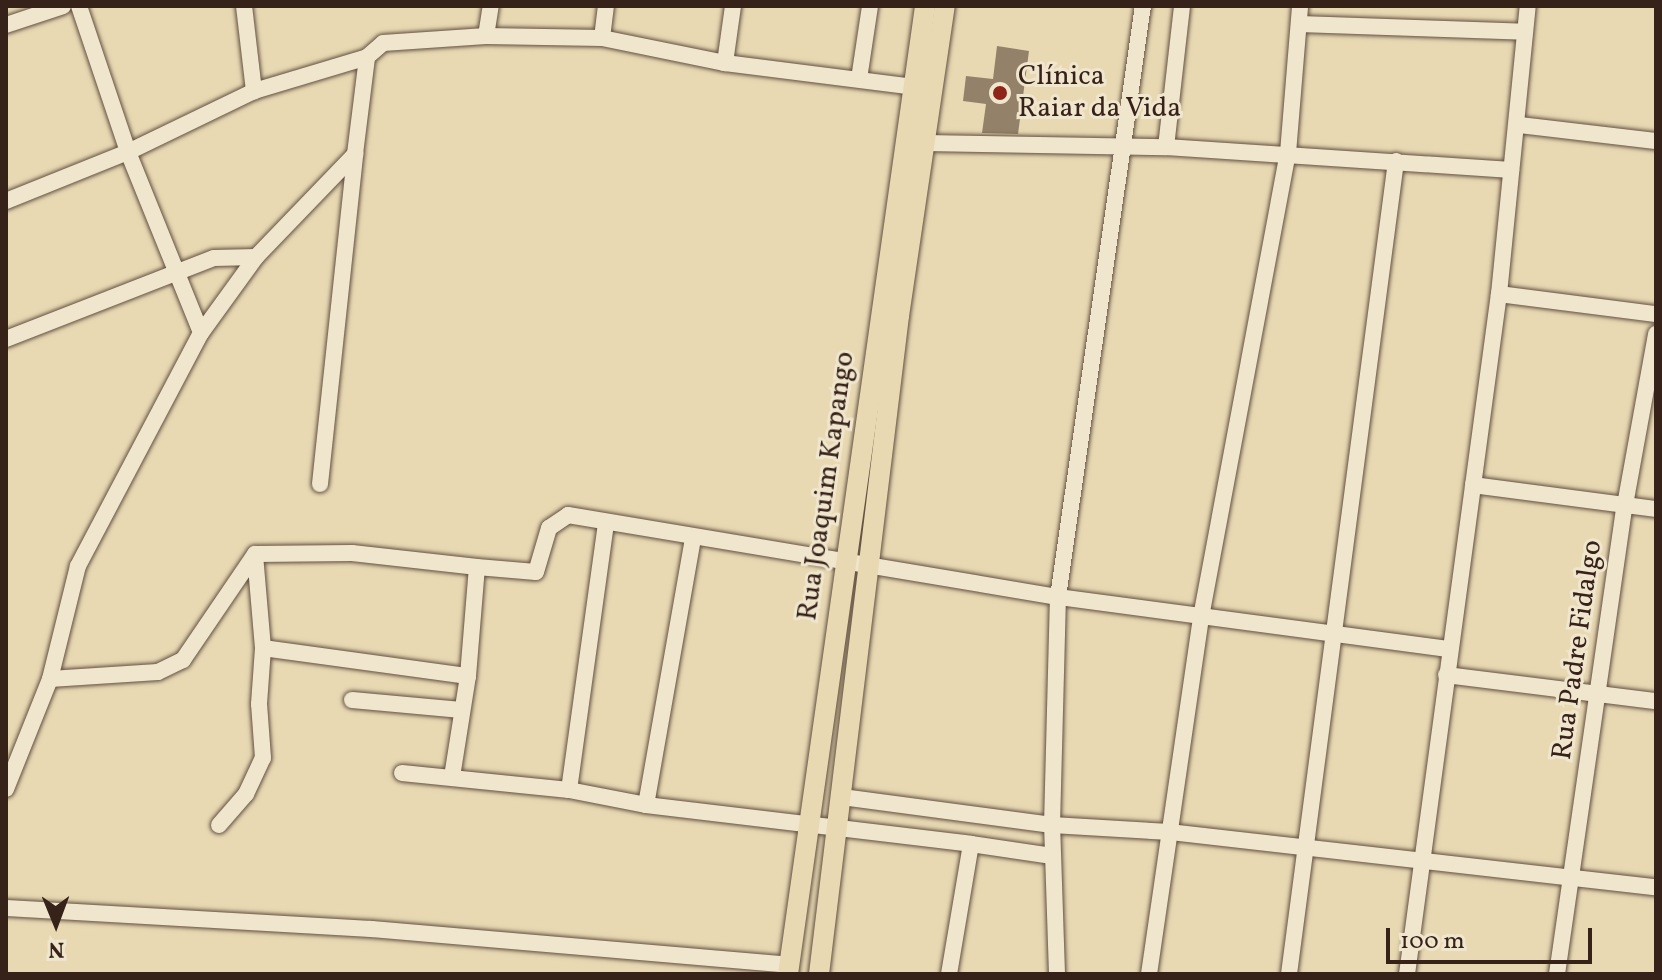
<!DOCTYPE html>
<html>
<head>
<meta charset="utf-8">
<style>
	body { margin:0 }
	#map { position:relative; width:1662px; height:980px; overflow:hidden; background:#e8d9b3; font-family:Vollkorn,serif }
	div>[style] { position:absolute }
	.building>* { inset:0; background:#938169 }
	.roads { filter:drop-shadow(0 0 2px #625040) drop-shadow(0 0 2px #625040) }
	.minor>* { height:16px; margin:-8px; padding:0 8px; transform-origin:8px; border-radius:8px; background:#f0e6ce }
	.major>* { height:20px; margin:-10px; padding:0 10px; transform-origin:10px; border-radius:10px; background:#e8d9b3 }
	.dots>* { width:22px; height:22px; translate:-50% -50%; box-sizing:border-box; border:4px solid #f0e6ce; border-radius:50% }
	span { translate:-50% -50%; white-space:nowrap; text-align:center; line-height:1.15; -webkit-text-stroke:6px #f0e6ce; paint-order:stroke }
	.poi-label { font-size:28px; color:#362219 }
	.left { translate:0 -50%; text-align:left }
	.street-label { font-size:28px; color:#362219 }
	.frame { position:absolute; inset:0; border:8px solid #362219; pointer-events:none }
	.north { position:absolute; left:16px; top:884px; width:80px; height:80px; -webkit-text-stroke:6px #f0e6ce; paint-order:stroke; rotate:179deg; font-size:22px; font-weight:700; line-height:32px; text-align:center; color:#362219 }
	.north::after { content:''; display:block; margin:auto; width:28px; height:36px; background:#362219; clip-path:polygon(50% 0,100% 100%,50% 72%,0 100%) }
	.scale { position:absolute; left:1386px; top:928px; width:206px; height:36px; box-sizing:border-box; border:4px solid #362219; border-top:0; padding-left:10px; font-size:24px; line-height:28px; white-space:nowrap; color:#362219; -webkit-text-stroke:6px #f0e6ce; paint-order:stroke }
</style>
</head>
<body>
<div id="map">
	<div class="building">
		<i style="clip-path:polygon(997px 46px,1029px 51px,1018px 134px,982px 133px,986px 104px,963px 101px,966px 76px,993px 79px)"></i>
	</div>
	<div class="roads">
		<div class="minor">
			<i style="left:79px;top:6px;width:154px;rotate:71.4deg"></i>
			<i style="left:128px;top:152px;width:195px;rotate:68deg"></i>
			<i style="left:244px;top:6px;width:86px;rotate:83.3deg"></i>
			<i style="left:1300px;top:24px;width:224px;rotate:2deg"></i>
			<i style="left:6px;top:25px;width:60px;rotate:-18.4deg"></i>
			<i style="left:486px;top:36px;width:30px;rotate:-81deg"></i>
			<i style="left:602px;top:38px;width:32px;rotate:-83deg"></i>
			<i style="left:725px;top:63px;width:58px;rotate:-82deg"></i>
			<i style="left:859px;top:79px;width:74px;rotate:-81.4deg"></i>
			<i style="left:1519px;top:125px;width:138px;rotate:6.7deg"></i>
			<i style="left:925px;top:143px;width:241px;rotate:1deg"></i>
			<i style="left:1166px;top:147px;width:346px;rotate:3.8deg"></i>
			<i style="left:1166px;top:147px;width:142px;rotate:-83.5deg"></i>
			<i style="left:6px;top:201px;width:131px;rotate:-21.9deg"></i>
			<i style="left:128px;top:152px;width:140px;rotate:-25.8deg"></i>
			<i style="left:254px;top:91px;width:118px;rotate:-16.7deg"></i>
			<i style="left:1499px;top:294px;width:158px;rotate:7.3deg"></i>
			<i style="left:6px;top:339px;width:223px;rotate:-21.3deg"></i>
			<i style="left:214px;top:258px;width:42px;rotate:-1.4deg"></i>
			<i style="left:320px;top:484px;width:332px;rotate:-83.9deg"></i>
			<i style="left:1473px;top:485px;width:185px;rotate:7.5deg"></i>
			<i style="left:263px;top:648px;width:207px;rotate:7.8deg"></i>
			<i style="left:1446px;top:675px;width:212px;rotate:7.1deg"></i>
			<i style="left:50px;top:679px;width:108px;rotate:-3.7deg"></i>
			<i style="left:158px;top:672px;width:28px;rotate:-26deg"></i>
			<i style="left:183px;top:660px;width:128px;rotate:-55.8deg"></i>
			<i style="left:255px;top:554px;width:97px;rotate:-0.6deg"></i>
			<i style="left:352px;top:553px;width:126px;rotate:6.4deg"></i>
			<i style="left:352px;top:700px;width:110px;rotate:5.2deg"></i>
			<i style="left:402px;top:773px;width:168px;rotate:5.8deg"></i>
			<i style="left:569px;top:790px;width:78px;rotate:11deg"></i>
			<i style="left:646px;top:805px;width:327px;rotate:6.8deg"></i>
			<i style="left:971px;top:844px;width:132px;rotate:99.6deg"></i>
			<i style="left:452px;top:777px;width:102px;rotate:-81deg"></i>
			<i style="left:468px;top:676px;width:109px;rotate:-85.3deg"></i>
			<i style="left:477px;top:567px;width:59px;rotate:4.8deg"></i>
			<i style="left:536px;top:572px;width:46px;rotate:-73.5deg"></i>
			<i style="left:549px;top:528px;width:23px;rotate:-34deg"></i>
			<i style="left:568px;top:515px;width:497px;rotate:9.5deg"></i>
			<i style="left:1058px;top:597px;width:395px;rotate:7.6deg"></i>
			<i style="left:6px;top:789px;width:118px;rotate:-68.2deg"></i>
			<i style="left:50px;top:679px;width:116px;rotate:-76.1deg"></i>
			<i style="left:78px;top:566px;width:263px;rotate:-62.2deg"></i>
			<i style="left:201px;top:333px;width:94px;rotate:-54.1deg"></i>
			<i style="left:256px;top:257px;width:143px;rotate:-46.1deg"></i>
			<i style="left:355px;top:154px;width:98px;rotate:-82.9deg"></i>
			<i style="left:367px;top:57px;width:21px;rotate:-41deg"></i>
			<i style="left:383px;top:43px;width:103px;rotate:-3.9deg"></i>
			<i style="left:486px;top:36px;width:116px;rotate:1deg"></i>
			<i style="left:602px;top:38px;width:126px;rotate:11.5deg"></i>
			<i style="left:725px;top:63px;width:192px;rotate:7.2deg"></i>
			<i style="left:569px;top:790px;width:270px;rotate:-82.1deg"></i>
			<i style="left:842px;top:797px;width:212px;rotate:7.6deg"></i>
			<i style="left:1052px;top:825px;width:118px;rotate:3.4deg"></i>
			<i style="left:1170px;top:832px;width:489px;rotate:6.5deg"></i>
			<i style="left:646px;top:805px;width:270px;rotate:-80deg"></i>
			<i style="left:219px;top:825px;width:41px;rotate:-48.9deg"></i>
			<i style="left:246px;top:794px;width:40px;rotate:-65deg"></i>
			<i style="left:263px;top:758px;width:54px;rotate:-94.2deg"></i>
			<i style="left:259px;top:704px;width:56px;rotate:-85.9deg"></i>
			<i style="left:263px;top:648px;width:94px;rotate:-94.9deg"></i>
			<i style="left:971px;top:844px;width:82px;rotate:8.4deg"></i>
			<i style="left:6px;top:908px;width:366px;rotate:3.3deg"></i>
			<i style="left:371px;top:929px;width:420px;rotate:4.9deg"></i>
			<i style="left:1057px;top:974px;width:149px;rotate:-91.9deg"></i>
			<i style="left:1052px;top:825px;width:228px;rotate:-88.5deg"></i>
			<i style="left:1058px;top:597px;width:597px;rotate:-81.82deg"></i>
			<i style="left:1149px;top:974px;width:361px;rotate:-81.7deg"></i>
			<i style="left:1201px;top:617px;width:472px;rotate:-79.4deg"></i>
			<i style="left:1288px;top:153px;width:147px;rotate:-85.3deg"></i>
			<i style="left:1289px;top:974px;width:820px;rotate:-82.5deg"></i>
			<i style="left:1407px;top:974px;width:686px;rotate:-82.3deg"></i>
			<i style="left:1499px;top:294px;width:289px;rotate:-84.3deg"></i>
			<i style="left:1557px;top:974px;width:474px;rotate:-81.8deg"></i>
			<i style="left:1625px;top:505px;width:174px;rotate:-79.7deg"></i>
		</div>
		<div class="major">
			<i style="left:788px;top:974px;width:978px;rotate:-81.94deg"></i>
			<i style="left:819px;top:974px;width:663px;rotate:-83.07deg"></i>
			<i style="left:899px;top:316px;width:313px;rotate:-81.6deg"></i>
		</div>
	</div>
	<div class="dots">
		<i style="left:1000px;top:93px;background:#8f2418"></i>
	</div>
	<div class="poi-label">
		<span class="left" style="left:1018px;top:93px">Clínica<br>Raiar da Vida</span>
	</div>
	<div class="street-label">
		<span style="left:827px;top:486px;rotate:-82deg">Rua Joaquim Kapango</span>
		<span style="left:1578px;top:650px;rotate:-82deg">Rua Padre Fidalgo</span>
	</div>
	<div class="frame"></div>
	<div class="north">N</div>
	<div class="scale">100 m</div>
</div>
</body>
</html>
